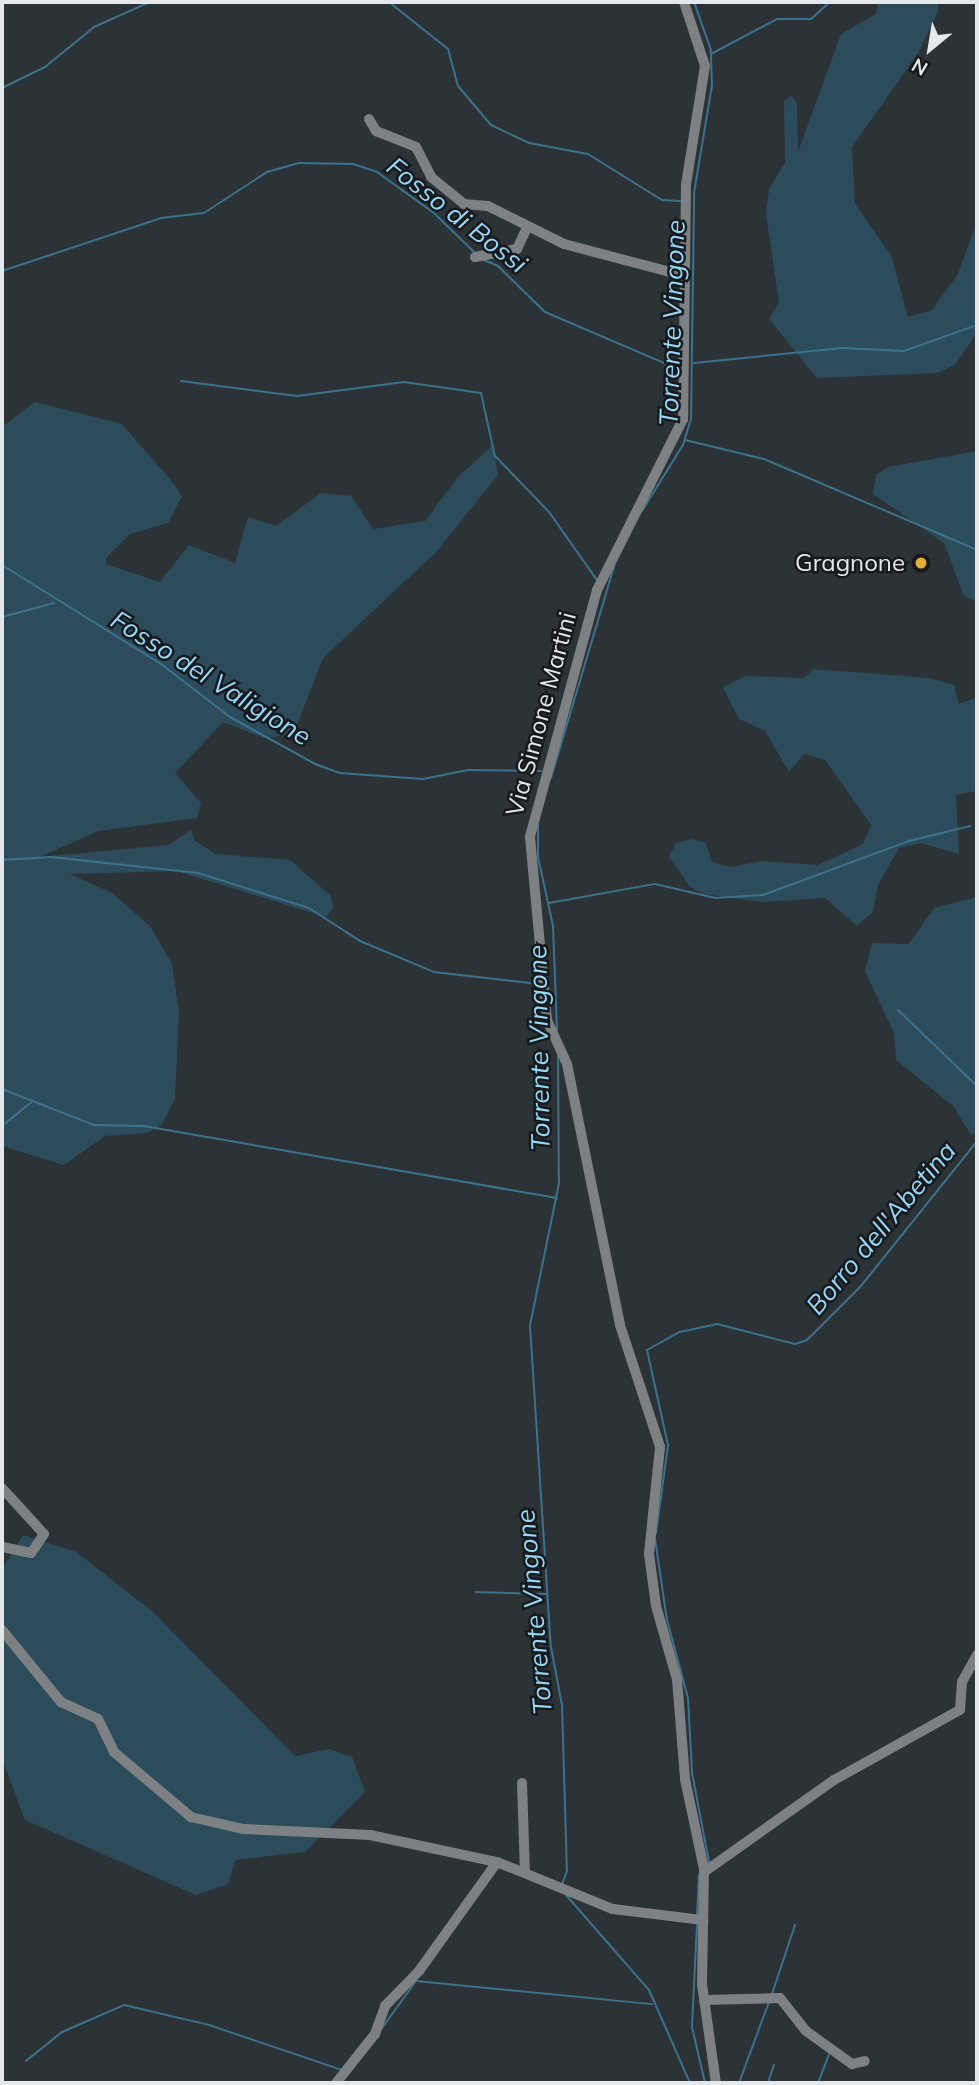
<!DOCTYPE html>
<html>
<head>
<meta charset="utf-8">
<style>
	body { margin:0 }
	#map { position:relative; width:979px; height:2085px; overflow:hidden; background:#2c3336; font-family:Mulish,sans-serif }
	div>[style] { position:absolute }
	.green>* { inset:0; background:#2c4c5c }
	.stream>* { height:2px; margin:-1px; padding:0 1px; transform-origin:1px; border-radius:1px; background:#3c728c }
	.minor>* { height:10px; margin:-5px; padding:0 5px; transform-origin:5px; border-radius:5px; background:#7d8183 }
	.dots>* { width:19px; height:19px; translate:-50% -50%; box-sizing:border-box; border:4px solid #171a1c; border-radius:50% }
	span { translate:-50% -50%; white-space:nowrap; text-align:center; line-height:1.15; -webkit-text-stroke:5px #171a1c; paint-order:stroke }
	.poi-label { font-size:24px; color:#e4e8ea }
	.right { translate:-100% -50%; text-align:right }
	.street-label { font-size:24px; color:#e4e8ea }
	.water-label { font-size:26px; color:#97d8f9; font-style:italic }
	.frame { position:absolute; inset:0; border:4px solid #e4e8ea; pointer-events:none }
	.north { position:absolute; left:895px; top:14px; width:70px; height:70px; -webkit-text-stroke:5px #171a1c; paint-order:stroke; rotate:210deg; font-size:19px; font-weight:700; line-height:28px; text-align:center; color:#e4e8ea }
	.north::after { content:''; display:block; margin:auto; width:24px; height:32px; background:#e4e8ea; clip-path:polygon(50% 0,100% 100%,50% 72%,0 100%) }
</style>
</head>
<body>
<div id="map">
	<div class="green">
		<i style="clip-path:polygon(878px 2px,938px 2px,938px 12px,918px 53px,852px 147px,855px 204px,891px 255px,908px 317px,932px 310px,958px 274px,977px 221px,977px 333px,955px 365px,937px 373px,817px 378px,769px 319px,779px 303px,766px 214px,769px 189px,785px 163px,784px 100px,792px 96px,797px 104px,798px 152px,841px 34px,876px 14px)"></i>
		<i style="clip-path:polygon(35px 402px,122px 424px,174px 484px,182px 496px,168px 523px,130px 534px,106px 558px,106px 564px,160px 582px,189px 545px,235px 563px,248px 517px,276px 526px,321px 493px,351px 496px,373px 529px,425px 521px,458px 477px,493px 445px,498px 475px,437px 551px,323px 658px,293px 735px,264px 738px,223px 722px,175px 773px,201px 803px,197px 818px,98px 831px,40px 857px,169px 845px,191px 830px,195px 841px,216px 854px,290px 860px,331px 896px,333px 909px,326px 917px,177px 871px,70px 874px,112px 893px,150px 926px,172px 964px,179px 1012px,175px 1099px,162px 1124px,147px 1133px,105px 1136px,64px 1165px,2px 1146px,2px 427px)"></i>
		<i style="clip-path:polygon(977px 451px,977px 602px,964px 596px,944px 543px,873px 494px,876px 475px,888px 467px)"></i>
		<i style="clip-path:polygon(813px 669px,930px 678px,954px 685px,959px 704px,977px 697px,977px 791px,956px 795px,959px 854px,921px 843px,899px 848px,878px 885px,873px 912px,857px 926px,825px 898px,762px 902px,704px 894px,690px 887px,669px 857px,676px 843px,692px 839px,706px 843px,712px 862px,730px 867px,763px 861px,818px 865px,863px 844px,871px 825px,825px 760px,804px 754px,789px 772px,765px 731px,739px 719px,723px 687px,746px 676px,804px 678px)"></i>
		<i style="clip-path:polygon(977px 897px,977px 1132px,971px 1135px,954px 1107px,896px 1060px,894px 1033px,865px 971px,872px 943px,909px 944px,934px 908px)"></i>
		<i style="clip-path:polygon(23px 1535px,76px 1552px,152px 1611px,295px 1756px,329px 1749px,352px 1757px,365px 1792px,305px 1852px,235px 1860px,228px 1884px,196px 1895px,25px 1820px,2px 1759px,2px 1569px)"></i>
	</div>
	<div class="stream">
		<i style="left:389px;top:2px;width:75px;rotate:38.5deg"></i>
		<i style="left:448px;top:49px;width:38px;rotate:75deg"></i>
		<i style="left:458px;top:86px;width:51px;rotate:49.8deg"></i>
		<i style="left:491px;top:125px;width:42px;rotate:25.3deg"></i>
		<i style="left:529px;top:143px;width:60px;rotate:10.6deg"></i>
		<i style="left:588px;top:154px;width:87px;rotate:31.9deg"></i>
		<i style="left:662px;top:200px;width:18px;rotate:3deg"></i>
		<i style="left:711px;top:54px;width:75px;rotate:-27.9deg"></i>
		<i style="left:777px;top:19px;width:34px"></i>
		<i style="left:811px;top:19px;width:25px;rotate:-42deg"></i>
		<i style="left:2px;top:88px;width:48px;rotate:-26deg"></i>
		<i style="left:45px;top:67px;width:63px;rotate:-39.2deg"></i>
		<i style="left:94px;top:27px;width:61px;rotate:-24.1deg"></i>
		<i style="left:481px;top:259px;width:18px;rotate:22deg"></i>
		<i style="left:498px;top:266px;width:66px;rotate:44.4deg"></i>
		<i style="left:545px;top:312px;width:145px;rotate:23.2deg"></i>
		<i style="left:2px;top:271px;width:168px;rotate:-18.4deg"></i>
		<i style="left:161px;top:218px;width:43px;rotate:-6.6deg"></i>
		<i style="left:204px;top:213px;width:75px;rotate:-33.1deg"></i>
		<i style="left:267px;top:172px;width:32px;rotate:-16deg"></i>
		<i style="left:298px;top:163px;width:55px;rotate:1deg"></i>
		<i style="left:353px;top:164px;width:25px;rotate:18deg"></i>
		<i style="left:377px;top:172px;width:70px;rotate:35.7deg"></i>
		<i style="left:434px;top:213px;width:57px;rotate:44.3deg"></i>
		<i style="left:694px;top:363px;width:149px;rotate:-5.8deg"></i>
		<i style="left:842px;top:348px;width:62px;rotate:2.8deg"></i>
		<i style="left:904px;top:351px;width:77px;rotate:-19.6deg"></i>
		<i style="left:181px;top:381px;width:117px;rotate:7.4deg"></i>
		<i style="left:297px;top:396px;width:108px;rotate:-7.5deg"></i>
		<i style="left:404px;top:382px;width:78px;rotate:8.1deg"></i>
		<i style="left:481px;top:393px;width:65px;rotate:77.5deg"></i>
		<i style="left:495px;top:456px;width:78px;rotate:46deg"></i>
		<i style="left:549px;top:512px;width:83px;rotate:54.8deg"></i>
		<i style="left:685px;top:440px;width:81px;rotate:13.5deg"></i>
		<i style="left:764px;top:459px;width:232px;rotate:23.1deg"></i>
		<i style="left:642px;top:511px;width:78px;rotate:-58.2deg"></i>
		<i style="left:683px;top:445px;width:27px;rotate:-73deg"></i>
		<i style="left:691px;top:419px;width:226px;rotate:-89.2deg"></i>
		<i style="left:694px;top:193px;width:109px;rotate:-80.5deg"></i>
		<i style="left:712px;top:86px;width:36px;rotate:-92deg"></i>
		<i style="left:711px;top:50px;width:51px;rotate:-109.5deg"></i>
		<i style="left:2px;top:565px;width:187px;rotate:31.9deg"></i>
		<i style="left:161px;top:664px;width:87px;rotate:37.5deg"></i>
		<i style="left:230px;top:717px;width:97px;rotate:28.9deg"></i>
		<i style="left:315px;top:764px;width:27px;rotate:20deg"></i>
		<i style="left:340px;top:773px;width:83px;rotate:4.1deg"></i>
		<i style="left:423px;top:779px;width:46px;rotate:-11.3deg"></i>
		<i style="left:468px;top:770px;width:73px;rotate:0.8deg"></i>
		<i style="left:2px;top:617px;width:54px;rotate:-15.1deg"></i>
		<i style="left:551px;top:778px;width:221px;rotate:-73.4deg"></i>
		<i style="left:538px;top:824px;width:33px;rotate:90deg"></i>
		<i style="left:538px;top:857px;width:71px;rotate:77.7deg"></i>
		<i style="left:553px;top:926px;width:104px;rotate:87.8deg"></i>
		<i style="left:2px;top:860px;width:49px;rotate:-3.5deg"></i>
		<i style="left:51px;top:857px;width:148px;rotate:6.2deg"></i>
		<i style="left:198px;top:873px;width:116px;rotate:17.5deg"></i>
		<i style="left:309px;top:908px;width:61px;rotate:32.9deg"></i>
		<i style="left:360px;top:941px;width:80px;rotate:22.7deg"></i>
		<i style="left:434px;top:972px;width:106px;rotate:6.5deg"></i>
		<i style="left:549px;top:903px;width:108px;rotate:-10.2deg"></i>
		<i style="left:655px;top:884px;width:62px;rotate:13.1deg"></i>
		<i style="left:715px;top:898px;width:48px;rotate:-3.6deg"></i>
		<i style="left:763px;top:895px;width:156px;rotate:-20.3deg"></i>
		<i style="left:909px;top:841px;width:63px;rotate:-13.8deg"></i>
		<i style="left:898px;top:1010px;width:110px;rotate:43.9deg"></i>
		<i style="left:558px;top:1053px;width:130px;rotate:89.6deg"></i>
		<i style="left:559px;top:1183px;width:146px;rotate:101.5deg"></i>
		<i style="left:530px;top:1326px;width:322px;rotate:86.3deg"></i>
		<i style="left:551px;top:1647px;width:59px;rotate:79.3deg"></i>
		<i style="left:562px;top:1705px;width:166px;rotate:88.3deg"></i>
		<i style="left:567px;top:1871px;width:14px;rotate:111deg"></i>
		<i style="left:2px;top:1089px;width:99px;rotate:21.4deg"></i>
		<i style="left:94px;top:1125px;width:50px;rotate:1.1deg"></i>
		<i style="left:144px;top:1126px;width:419px;rotate:9.9deg"></i>
		<i style="left:2px;top:1126px;width:38px;rotate:-39deg"></i>
		<i style="left:656px;top:1533px;width:89px;rotate:-82.2deg"></i>
		<i style="left:668px;top:1445px;width:97px;rotate:-102.5deg"></i>
		<i style="left:647px;top:1350px;width:38px;rotate:-29deg"></i>
		<i style="left:680px;top:1332px;width:38px;rotate:-12deg"></i>
		<i style="left:717px;top:1324px;width:81px;rotate:14.4deg"></i>
		<i style="left:795px;top:1344px;width:13px;rotate:-18deg"></i>
		<i style="left:807px;top:1340px;width:76px;rotate:-45deg"></i>
		<i style="left:861px;top:1286px;width:186px;rotate:-51.3deg"></i>
		<i style="left:655px;top:1539px;width:82px;rotate:81.6deg"></i>
		<i style="left:667px;top:1620px;width:81px;rotate:74.9deg"></i>
		<i style="left:688px;top:1698px;width:75px;rotate:86.9deg"></i>
		<i style="left:692px;top:1773px;width:91px;rotate:79.2deg"></i>
		<i style="left:476px;top:1592px;width:70px;rotate:1.6deg"></i>
		<i style="left:566px;top:1895px;width:126px;rotate:48.9deg"></i>
		<i style="left:649px;top:1990px;width:102px;rotate:66.2deg"></i>
		<i style="left:697px;top:1915px;width:40px;rotate:-87.1deg"></i>
		<i style="left:697px;top:1924px;width:103px;rotate:92.8deg"></i>
		<i style="left:692px;top:2027px;width:57px;rotate:76.9deg"></i>
		<i style="left:772px;top:1994px;width:73px;rotate:-71.6deg"></i>
		<i style="left:382px;top:2028px;width:58px;rotate:-54.1deg"></i>
		<i style="left:416px;top:1981px;width:237px;rotate:5.6deg"></i>
		<i style="left:26px;top:2061px;width:46px;rotate:-38.9deg"></i>
		<i style="left:62px;top:2032px;width:68px;rotate:-23.5deg"></i>
		<i style="left:124px;top:2005px;width:87px;rotate:13.2deg"></i>
		<i style="left:209px;top:2025px;width:140px;rotate:18.7deg"></i>
		<i style="left:739px;top:2083px;width:86px;rotate:-69.7deg"></i>
		<i style="left:768px;top:2083px;width:19px;rotate:-72deg"></i>
		<i style="left:818px;top:2083px;width:31px;rotate:-69deg"></i>
	</div>
	<div class="minor">
		<i style="left:684px;top:2px;width:67px;rotate:71.8deg"></i>
		<i style="left:705px;top:66px;width:120px;rotate:99.1deg"></i>
		<i style="left:686px;top:184px;width:235px;rotate:90.7deg"></i>
		<i style="left:683px;top:419px;width:191px;rotate:116.7deg"></i>
		<i style="left:597px;top:590px;width:256px;rotate:105.2deg"></i>
		<i style="left:530px;top:837px;width:184px;rotate:84.7deg"></i>
		<i style="left:547px;top:1020px;width:48px;rotate:65.6deg"></i>
		<i style="left:567px;top:1064px;width:266px;rotate:78.5deg"></i>
		<i style="left:620px;top:1325px;width:128px;rotate:71.8deg"></i>
		<i style="left:660px;top:1447px;width:108px;rotate:95.9deg"></i>
		<i style="left:649px;top:1554px;width:52px;rotate:82.3deg"></i>
		<i style="left:656px;top:1606px;width:76px;rotate:74deg"></i>
		<i style="left:677px;top:1679px;width:100px;rotate:85.4deg"></i>
		<i style="left:685px;top:1779px;width:92px;rotate:78.1deg"></i>
		<i style="left:704px;top:1869px;width:115px;rotate:91deg"></i>
		<i style="left:702px;top:1984px;width:100px;rotate:82deg"></i>
		<i style="left:369px;top:119px;width:14px;rotate:60deg"></i>
		<i style="left:376px;top:131px;width:43px;rotate:21.8deg"></i>
		<i style="left:416px;top:147px;width:34px;rotate:63deg"></i>
		<i style="left:431px;top:177px;width:43px;rotate:39.3deg"></i>
		<i style="left:464px;top:204px;width:24px;rotate:5deg"></i>
		<i style="left:488px;top:206px;width:85px;rotate:26.6deg"></i>
		<i style="left:564px;top:244px;width:125px;rotate:14.8deg"></i>
		<i style="left:475px;top:257px;width:43px;rotate:-10.8deg"></i>
		<i style="left:517px;top:249px;width:21px;rotate:-65deg"></i>
		<i style="left:2px;top:1488px;width:62px;rotate:47.6deg"></i>
		<i style="left:44px;top:1534px;width:23px;rotate:124deg"></i>
		<i style="left:31px;top:1553px;width:30px;rotate:-168deg"></i>
		<i style="left:2px;top:1630px;width:93px;rotate:50.7deg"></i>
		<i style="left:61px;top:1702px;width:41px;rotate:24.7deg"></i>
		<i style="left:98px;top:1719px;width:37px;rotate:64deg"></i>
		<i style="left:114px;top:1752px;width:101px;rotate:40.2deg"></i>
		<i style="left:191px;top:1817px;width:53px;rotate:13deg"></i>
		<i style="left:243px;top:1829px;width:127px;rotate:2.7deg"></i>
		<i style="left:370px;top:1835px;width:130px;rotate:12deg"></i>
		<i style="left:497px;top:1862px;width:125px;rotate:22.1deg"></i>
		<i style="left:613px;top:1909px;width:91px;rotate:7deg"></i>
		<i style="left:522px;top:1783px;width:89px;rotate:88.1deg"></i>
		<i style="left:704px;top:1872px;width:159px;rotate:-35.3deg"></i>
		<i style="left:834px;top:1780px;width:144px;rotate:-29.1deg"></i>
		<i style="left:960px;top:1710px;width:28px;rotate:-86deg"></i>
		<i style="left:962px;top:1682px;width:31px;rotate:-61deg"></i>
		<i style="left:704px;top:2000px;width:76px;rotate:-1.5deg"></i>
		<i style="left:780px;top:1998px;width:42px;rotate:51.8deg"></i>
		<i style="left:806px;top:2031px;width:57px;rotate:35.7deg"></i>
		<i style="left:852px;top:2064px;width:13px;rotate:-13deg"></i>
		<i style="left:336px;top:2083px;width:63px;rotate:-51.5deg"></i>
		<i style="left:375px;top:2034px;width:30px;rotate:-70deg"></i>
		<i style="left:385px;top:2006px;width:49px;rotate:-45.8deg"></i>
		<i style="left:419px;top:1971px;width:134px;rotate:-54.4deg"></i>
	</div>
	<div class="dots">
		<i style="left:921px;top:563px;background:#e6ac36"></i>
	</div>
	<div class="poi-label">
		<span class="right" style="left:905px;top:563px">Gragnone</span>
	</div>
	<div class="street-label">
		<span style="left:541px;top:714px;rotate:-75deg">Via Simone Martini</span>
	</div>
	<div class="water-label">
		<span style="left:457px;top:215px;rotate:38deg">Fosso di Bossi</span>
		<span style="left:672px;top:323px;rotate:-88deg">Torrente Vingone</span>
		<span style="left:211px;top:678px;rotate:32deg">Fosso del Valigione</span>
		<span style="left:539px;top:1048px;rotate:-91deg">Torrente Vingone</span>
		<span style="left:881px;top:1228px;rotate:-50deg">Borro dell'Abetina</span>
		<span style="left:534px;top:1612px;rotate:-95deg">Torrente Vingone</span>
	</div>
	<div class="frame"></div>
	<div class="north">N</div>
</div>
</body>
</html>
